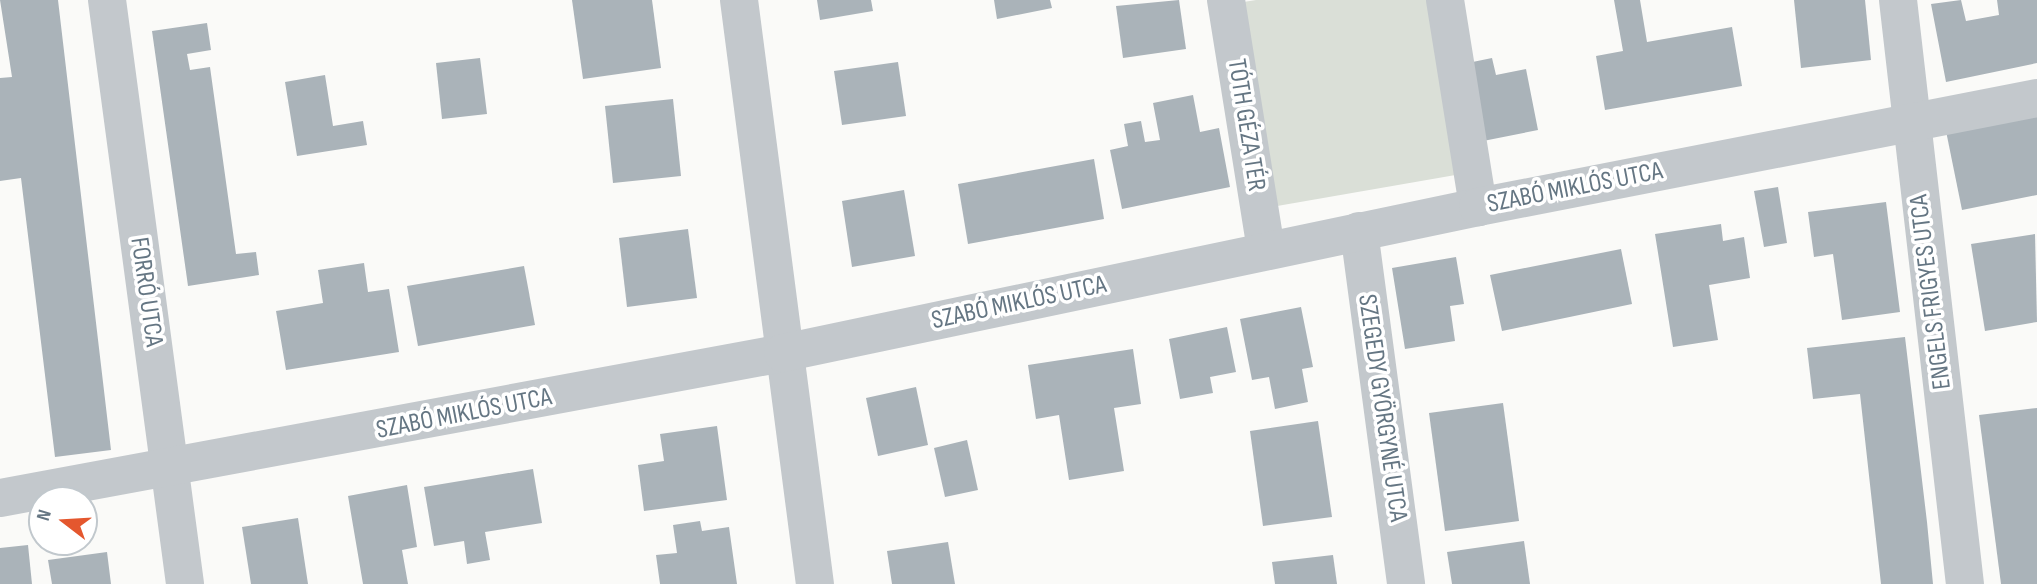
<!DOCTYPE html>
<html>
<head>
<meta charset="utf-8">
<style>
	body { margin:0 }
	#map { position:relative; width:2037px; height:584px; overflow:hidden; background:#fafaf8; font-family:"Sofia Sans Condensed",sans-serif }
	div>[style] { position:absolute }
	.green>* { inset:0; background:#dadfd7 }
	.building>* { inset:0; background:#aab3b9 }
	.minor>* { height:38px; margin:-19px; padding:0 19px; transform-origin:19px; border-radius:19px; background:#c3c8cc }
	span { translate:-50% -50%; white-space:nowrap; text-align:center; line-height:1.15; -webkit-text-stroke:7px #fff; paint-order:stroke }
	.street-label { font-size:26px; color:#657683 }
	.north { position:absolute; left:28px; top:486px; width:70px; height:70px; box-sizing:border-box; background:#fff; border:2px solid #c1c8cd; border-radius:50%; rotate:287deg; font-size:19px; font-weight:700; line-height:28px; text-align:center; color:#657683 }
	.north::after { content:''; display:block; margin:auto; width:24px; height:32px; background:#e4572e; clip-path:polygon(50% 0,100% 100%,50% 72%,0 100%) }
</style>
</head>
<body>
<div id="map">
	<div class="green">
		<i style="clip-path:polygon(1256px 0,1438px 0,1467px 173px,1265px 208px,1231px 4px)"></i>
	</div>
	<div class="building">
		<i style="clip-path:polygon(0 0,58px 0,111px 450px,55px 457px,21px 178px,0 181px,0 78px,12px 77px)"></i>
		<i style="clip-path:polygon(572px 0,652px 0,661px 68px,583px 79px)"></i>
		<i style="clip-path:polygon(817px 0,871px 0,873px 11px,820px 20px)"></i>
		<i style="clip-path:polygon(994px 0,1050px 0,1052px 8px,997px 19px)"></i>
		<i style="clip-path:polygon(1179px 0,1186px 49px,1123px 58px,1116px 6px)"></i>
		<i style="clip-path:polygon(1614px 0,1640px 0,1647px 42px,1732px 27px,1742px 86px,1605px 110px,1596px 56px,1623px 51px)"></i>
		<i style="clip-path:polygon(1794px 0,1865px 0,1871px 60px,1801px 68px)"></i>
		<i style="clip-path:polygon(1961px 0,1966px 21px,1999px 15px,1997px 0,2037px 0,2037px 63px,1946px 82px,1931px 4px)"></i>
		<i style="clip-path:polygon(207px 23px,211px 50px,187px 54px,190px 70px,210px 67px,236px 254px,256px 252px,259px 275px,188px 286px,152px 31px)"></i>
		<i style="clip-path:polygon(480px 58px,487px 114px,442px 119px,436px 63px)"></i>
		<i style="clip-path:polygon(1492px 58px,1496px 75px,1526px 69px,1538px 130px,1473px 143px,1458px 65px)"></i>
		<i style="clip-path:polygon(898px 62px,906px 116px,842px 125px,834px 71px)"></i>
		<i style="clip-path:polygon(325px 75px,333px 126px,363px 121px,367px 145px,297px 156px,285px 82px)"></i>
		<i style="clip-path:polygon(1193px 95px,1200px 132px,1219px 128px,1230px 187px,1122px 209px,1110px 150px,1128px 146px,1124px 124px,1141px 121px,1145px 142px,1160px 140px,1153px 103px)"></i>
		<i style="clip-path:polygon(673px 99px,681px 176px,613px 183px,605px 106px)"></i>
		<i style="clip-path:polygon(2037px 113px,2037px 195px,1962px 210px,1946px 131px)"></i>
		<i style="clip-path:polygon(1094px 159px,1104px 219px,968px 244px,958px 184px)"></i>
		<i style="clip-path:polygon(1778px 187px,1787px 243px,1764px 247px,1754px 191px)"></i>
		<i style="clip-path:polygon(904px 190px,915px 256px,852px 267px,842px 201px)"></i>
		<i style="clip-path:polygon(1886px 202px,1900px 312px,1842px 320px,1833px 254px,1814px 257px,1808px 212px)"></i>
		<i style="clip-path:polygon(1721px 224px,1723px 241px,1744px 237px,1750px 278px,1709px 285px,1718px 340px,1673px 347px,1655px 234px)"></i>
		<i style="clip-path:polygon(688px 229px,697px 298px,627px 307px,619px 238px)"></i>
		<i style="clip-path:polygon(2035px 234px,2037px 322px,1985px 331px,1971px 244px)"></i>
		<i style="clip-path:polygon(1621px 249px,1632px 304px,1502px 331px,1490px 275px)"></i>
		<i style="clip-path:polygon(1456px 257px,1464px 304px,1450px 306px,1455px 341px,1405px 349px,1392px 268px)"></i>
		<i style="clip-path:polygon(364px 263px,368px 292px,389px 289px,399px 352px,286px 370px,276px 311px,323px 303px,318px 270px)"></i>
		<i style="clip-path:polygon(524px 266px,535px 325px,418px 346px,407px 286px)"></i>
		<i style="clip-path:polygon(1301px 307px,1313px 367px,1302px 369px,1308px 402px,1275px 409px,1269px 377px,1252px 380px,1240px 319px)"></i>
		<i style="clip-path:polygon(1227px 327px,1236px 372px,1210px 377px,1213px 393px,1180px 399px,1169px 339px)"></i>
		<i style="clip-path:polygon(1905px 337px,1927px 522px,1933px 584px,1881px 584px,1860px 394px,1813px 399px,1807px 348px)"></i>
		<i style="clip-path:polygon(1133px 349px,1141px 404px,1114px 408px,1124px 471px,1069px 480px,1059px 415px,1036px 419px,1028px 365px)"></i>
		<i style="clip-path:polygon(916px 387px,928px 445px,878px 456px,866px 398px)"></i>
		<i style="clip-path:polygon(1503px 403px,1519px 521px,1445px 531px,1429px 413px)"></i>
		<i style="clip-path:polygon(2037px 408px,2037px 584px,2001px 584px,1979px 415px)"></i>
		<i style="clip-path:polygon(1318px 421px,1332px 517px,1263px 526px,1250px 431px)"></i>
		<i style="clip-path:polygon(717px 426px,727px 500px,644px 511px,638px 465px,664px 461px,660px 434px)"></i>
		<i style="clip-path:polygon(967px 440px,978px 490px,945px 497px,934px 448px)"></i>
		<i style="clip-path:polygon(533px 469px,542px 523px,485px 532px,490px 560px,467px 564px,464px 541px,434px 546px,424px 487px)"></i>
		<i style="clip-path:polygon(407px 485px,417px 547px,402px 550px,408px 584px,363px 584px,348px 496px)"></i>
		<i style="clip-path:polygon(298px 518px,308px 584px,251px 584px,242px 527px)"></i>
		<i style="clip-path:polygon(700px 521px,702px 531px,729px 527px,737px 584px,660px 584px,656px 555px,677px 553px,673px 525px)"></i>
		<i style="clip-path:polygon(1524px 541px,1530px 584px,1452px 584px,1447px 552px)"></i>
		<i style="clip-path:polygon(948px 542px,955px 584px,892px 584px,887px 551px)"></i>
		<i style="clip-path:polygon(28px 545px,32px 584px,0 584px,0 548px)"></i>
		<i style="clip-path:polygon(107px 552px,111px 584px,52px 584px,48px 560px)"></i>
		<i style="clip-path:polygon(1333px 555px,1337px 584px,1275px 584px,1272px 562px)"></i>
	</div>
	<div class="minor">
		<i style="left:107px;top:0;width:589px;rotate:82.39deg"></i>
		<i style="left:739px;top:0;width:589px;rotate:82.59deg"></i>
		<i style="left:1226px;top:0;width:253px;rotate:80.9deg"></i>
		<i style="left:1445px;top:0;width:210px;rotate:80.9deg"></i>
		<i style="left:1898px;top:0;width:588px;rotate:83.46deg"></i>
		<i style="left:1359px;top:231px;width:356px;rotate:82.4deg"></i>
		<i style="left:0;top:498px;width:796px;rotate:-10.49deg"></i>
		<i style="left:783px;top:353px;width:710px;rotate:-11.86deg"></i>
		<i style="left:1478px;top:207px;width:570px;rotate:-11.03deg"></i>
	</div>
	<div class="street-label">
		<span style="left:1246px;top:125px;rotate:81deg">TÓTH GÉZA TÉR</span>
		<span style="left:1575px;top:188px;rotate:-11deg">SZABÓ MIKLÓS UTCA</span>
		<span style="left:146px;top:292px;rotate:82deg">FORRÓ UTCA</span>
		<span style="left:1931px;top:292px;rotate:-97deg">ENGELS FRIGYES UTCA</span>
		<span style="left:1019px;top:303px;rotate:-12deg">SZABÓ MIKLÓS UTCA</span>
		<span style="left:1382px;top:408px;rotate:82deg">SZEGEDY GYÖRGYNÉ UTCA</span>
		<span style="left:464px;top:414px;rotate:-11deg">SZABÓ MIKLÓS UTCA</span>
	</div>
	<div class="north">N</div>
</div>
</body>
</html>
